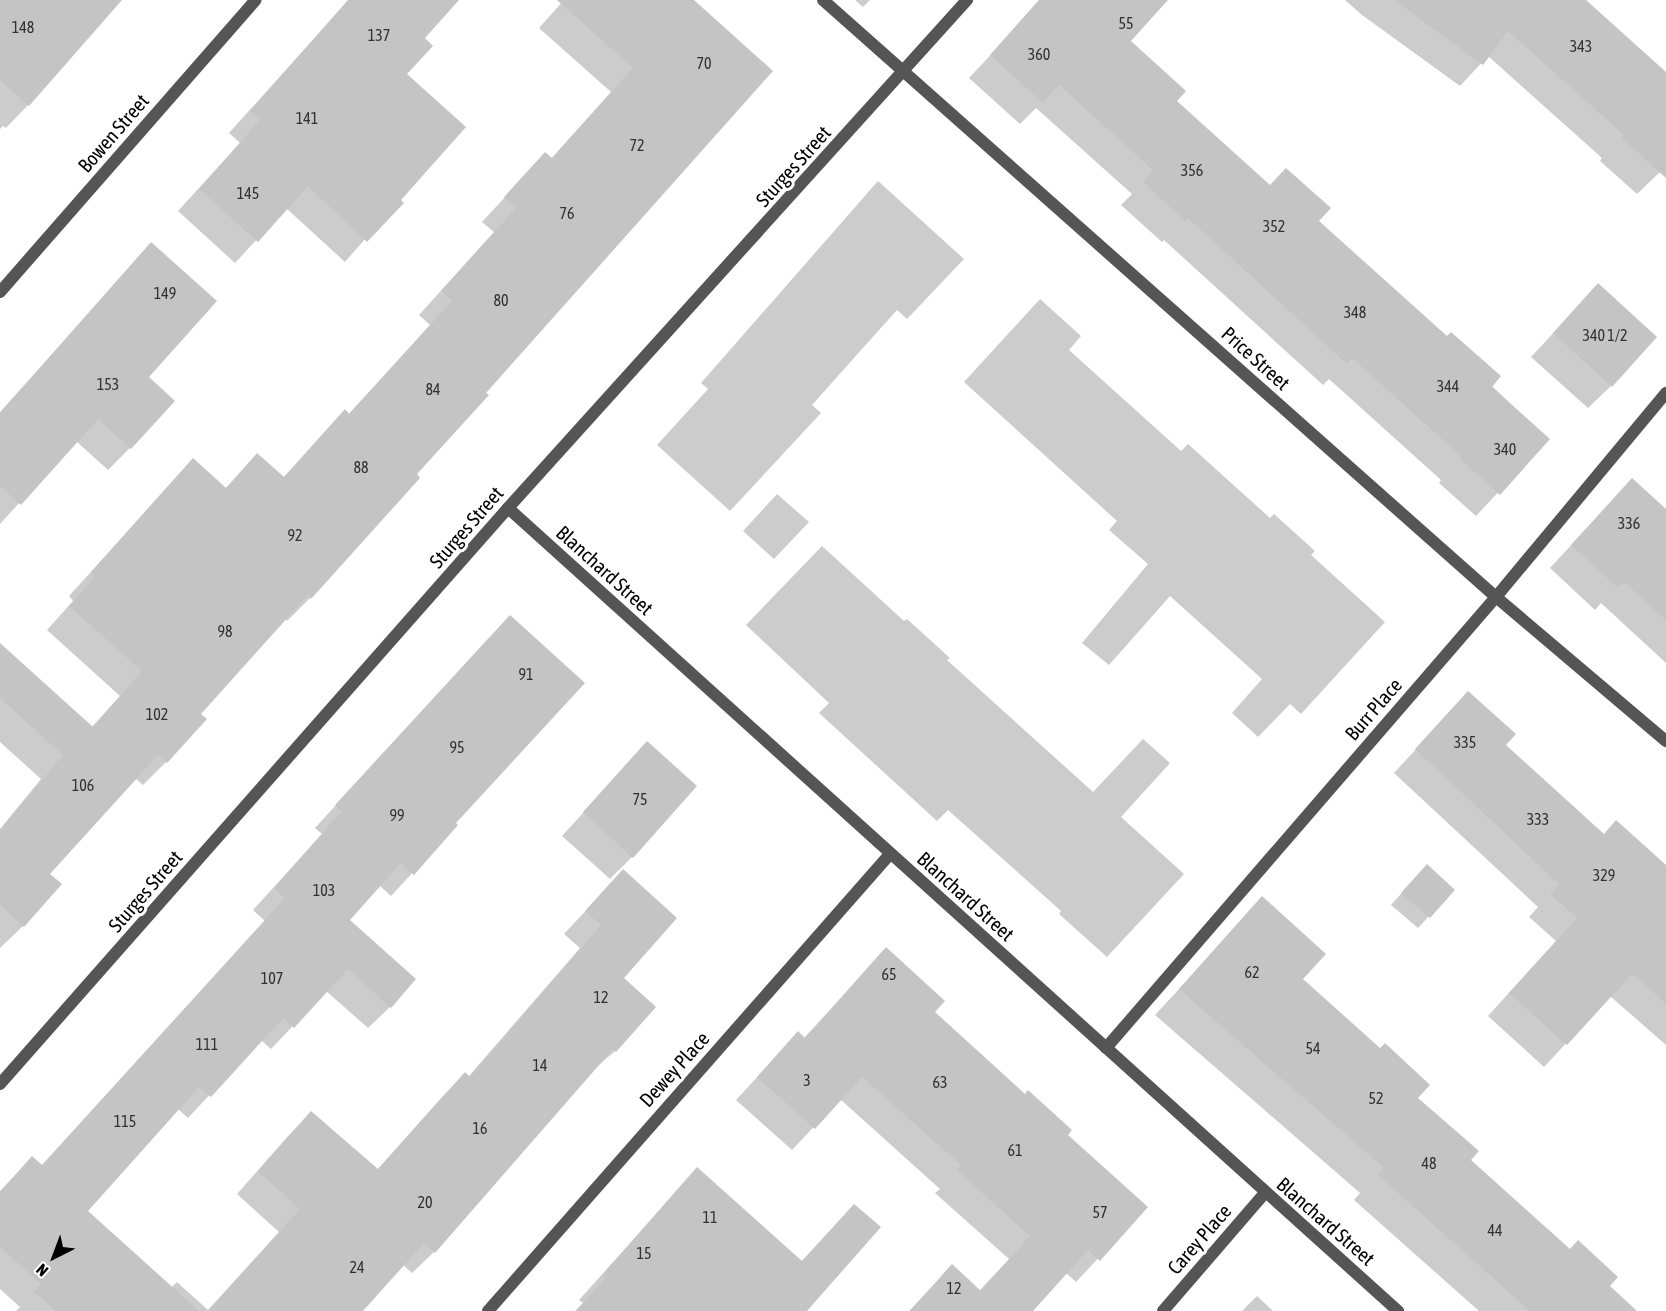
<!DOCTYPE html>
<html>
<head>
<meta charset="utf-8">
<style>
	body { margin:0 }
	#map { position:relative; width:1666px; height:1311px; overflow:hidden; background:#fff; font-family:"Asap Condensed",sans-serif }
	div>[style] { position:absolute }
	.shadow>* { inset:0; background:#0003 }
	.building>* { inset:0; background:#c4c4c4 }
	.street>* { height:12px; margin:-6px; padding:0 6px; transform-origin:6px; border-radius:6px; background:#555 }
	span { translate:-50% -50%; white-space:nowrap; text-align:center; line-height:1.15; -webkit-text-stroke:6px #fff; paint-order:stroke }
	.number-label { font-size:16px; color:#313131 }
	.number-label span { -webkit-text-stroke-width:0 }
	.street-label { font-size:20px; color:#000 }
	.north { position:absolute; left:24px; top:1227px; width:60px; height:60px; -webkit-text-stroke:4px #fff; paint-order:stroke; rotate:222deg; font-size:16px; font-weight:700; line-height:24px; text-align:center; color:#000 }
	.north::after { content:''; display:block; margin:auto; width:21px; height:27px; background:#000; clip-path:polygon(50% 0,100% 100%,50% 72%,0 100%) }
</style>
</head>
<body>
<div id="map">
	<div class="shadow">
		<i style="clip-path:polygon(0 0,121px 0,28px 105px,6px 128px,3px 126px,0 129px)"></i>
		<i style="clip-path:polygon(349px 0,457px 0,423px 39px,405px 74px,399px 200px,345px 262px,286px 208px,235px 263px,178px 211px,240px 143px,229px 133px)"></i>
		<i style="clip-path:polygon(564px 0,692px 0,484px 393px,310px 598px,287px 621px,285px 618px,199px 714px,205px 719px,166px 762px,143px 785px,135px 778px,48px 874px,23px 926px,0 948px,0 829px,41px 779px,0 742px,0 673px,91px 728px,120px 696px,47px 630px,73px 601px,69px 596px,193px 460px,225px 489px,258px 455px,283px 478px,345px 412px,348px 415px,430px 325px,419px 315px,494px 232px,482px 222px,545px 154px,551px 159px,611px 92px,539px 28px)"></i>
		<i style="clip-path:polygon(855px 0,870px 0,863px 7px)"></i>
		<i style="clip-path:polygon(1042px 0,1162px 0,1129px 41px,1175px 101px,1269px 186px,1317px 221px,1548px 439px,1476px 516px,1439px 483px,1441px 480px,1329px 379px,1323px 385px,1164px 240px,1162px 242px,1121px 205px,1132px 194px,1036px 108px,1020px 124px,969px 78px)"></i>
		<i style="clip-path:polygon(1345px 0,1583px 0,1666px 74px,1666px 177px,1660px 172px,1637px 194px,1600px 161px,1602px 158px,1488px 56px,1460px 86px,1362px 15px)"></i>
		<i style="clip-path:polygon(878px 181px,964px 259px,907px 319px,897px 310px,812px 405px,821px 413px,730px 511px,657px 445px,708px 389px,701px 383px)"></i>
		<i style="clip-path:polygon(151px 244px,147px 377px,130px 448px,108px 470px,76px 441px,0 524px,0 412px)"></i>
		<i style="clip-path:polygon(1598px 285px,1611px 386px,1588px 408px,1531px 357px)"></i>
		<i style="clip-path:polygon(1040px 299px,1081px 336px,1069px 350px,1181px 451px,1188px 444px,1270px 518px,1274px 514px,1315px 551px,1311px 555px,1385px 622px,1301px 714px,1290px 704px,1258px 737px,1232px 713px,1262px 679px,1170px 596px,1109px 665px,1082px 643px,1148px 564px,1109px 530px,1117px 521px,964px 382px)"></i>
		<i style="clip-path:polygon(777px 494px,809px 522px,774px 559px,743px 531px)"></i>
		<i style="clip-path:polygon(1610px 503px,1666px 512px,1666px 663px,1601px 603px,1595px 610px,1550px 568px)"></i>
		<i style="clip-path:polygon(822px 546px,904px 621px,907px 619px,950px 658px,947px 660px,1093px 792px,1143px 739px,1170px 763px,1121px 817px,1184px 874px,1107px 957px,1059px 914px,1061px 911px,948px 810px,937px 821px,819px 713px,829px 703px,746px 625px)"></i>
		<i style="clip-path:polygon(488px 639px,453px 823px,456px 826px,391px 896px,379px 885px,348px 920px,390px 1007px,368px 1028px,326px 991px,271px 1049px,261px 1040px,188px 1118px,178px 1109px,86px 1211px,171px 1288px,177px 1282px,208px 1310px,279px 1232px,237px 1194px,289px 1135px,311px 1113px,377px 1170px,443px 1096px,465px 1074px,468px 1077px,580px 948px,564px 934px,623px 871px,622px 978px,615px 1051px,592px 1071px,434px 1252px,412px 1273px,403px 1265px,361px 1311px,16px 1311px,20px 1307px,0 1289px,0 1191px,32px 1158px,41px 1167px,265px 921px,253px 910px,322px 834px,315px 828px)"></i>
		<i style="clip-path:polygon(1468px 693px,1504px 745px,1604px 835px,1666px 868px,1666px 1045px,1610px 996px,1544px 1067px,1488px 1016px,1556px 941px,1529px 917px,1538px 907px,1394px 773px)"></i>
		<i style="clip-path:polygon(647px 743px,632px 857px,610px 879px,562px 836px)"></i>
		<i style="clip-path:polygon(1416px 877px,1453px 890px,1418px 928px,1391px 905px)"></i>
		<i style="clip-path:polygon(1262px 899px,1301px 979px,1416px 1098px,1469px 1160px,1635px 1311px,1479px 1311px,1354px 1200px,1360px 1193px,1155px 1015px)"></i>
		<i style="clip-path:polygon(886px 950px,933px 1013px,1146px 1207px,1076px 1282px,1066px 1273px,1031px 1311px,909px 1311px,952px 1266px,979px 1291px,1009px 1259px,935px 1193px,940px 1189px,840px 1099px,792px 1150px,736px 1100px,798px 1033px,804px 1038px)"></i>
		<i style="clip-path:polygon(697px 1169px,801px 1262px,854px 1206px,805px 1311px,575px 1311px,583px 1303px,579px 1300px)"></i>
		<i style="clip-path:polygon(1257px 1296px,1273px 1311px,1242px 1311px)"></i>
	</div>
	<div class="building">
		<i style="clip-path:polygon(0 0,122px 0,29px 106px,0 80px)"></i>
		<i style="clip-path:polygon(348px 0,459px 0,425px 38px,433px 46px,407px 74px,466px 127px,401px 200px,404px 203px,367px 242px,308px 186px,258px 242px,199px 189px,260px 120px,250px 111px)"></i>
		<i style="clip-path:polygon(557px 0,694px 0,773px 71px,486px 393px,489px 395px,417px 474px,420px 478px,311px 599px,308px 595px,201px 714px,207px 719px,167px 763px,158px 755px,50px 874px,62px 884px,24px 927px,0 905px,0 830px,63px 755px,0 698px,0 643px,93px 727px,142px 671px,69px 606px,95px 577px,91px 572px,193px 458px,226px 488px,257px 453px,284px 477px,345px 409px,349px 414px,452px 301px,441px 291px,516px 208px,504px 197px,545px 152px,552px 158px,633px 68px)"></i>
		<i style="clip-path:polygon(1039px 0,1168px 0,1131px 41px,1186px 91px,1177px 101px,1270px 185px,1286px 168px,1331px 208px,1319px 221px,1447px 336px,1451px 332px,1501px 376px,1492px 387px,1550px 439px,1500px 495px,1460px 459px,1462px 457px,1352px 358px,1347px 364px,1188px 218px,1185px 221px,1143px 182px,1153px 170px,1059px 85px,1043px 103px,990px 55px)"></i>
		<i style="clip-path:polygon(1394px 0,1586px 0,1666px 72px,1666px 178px,1622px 138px,1624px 135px,1508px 31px,1483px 65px)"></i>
		<i style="clip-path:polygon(151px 242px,217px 301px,149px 377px,175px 401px,131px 449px,98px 419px,21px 505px,0 486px,0 413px)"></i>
		<i style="clip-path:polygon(1598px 283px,1657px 337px,1612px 387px,1553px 333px)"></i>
		<i style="clip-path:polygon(1632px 478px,1666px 509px,1666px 620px,1624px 582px,1618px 588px,1571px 545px)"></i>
		<i style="clip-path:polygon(510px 615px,585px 683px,456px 823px,458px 825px,414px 875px,401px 863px,350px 920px,416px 979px,391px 1008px,348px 969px,294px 1028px,283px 1018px,211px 1097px,199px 1087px,88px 1211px,199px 1311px,56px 1311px,34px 1292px,41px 1284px,0 1247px,0 1192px,32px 1156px,42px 1165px,285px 898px,274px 888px,342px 811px,335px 805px)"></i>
		<i style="clip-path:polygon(1468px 691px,1516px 734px,1506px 745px,1604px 834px,1616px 820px,1666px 865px,1666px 1003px,1632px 974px,1567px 1045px,1509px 993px,1577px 918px,1550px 894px,1559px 884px,1415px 749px)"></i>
		<i style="clip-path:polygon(647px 741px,697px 786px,633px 858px,583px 812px)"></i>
		<i style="clip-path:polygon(1427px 864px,1455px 890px,1430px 918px,1401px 893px)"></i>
		<i style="clip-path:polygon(623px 869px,677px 918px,624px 978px,656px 1007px,616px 1052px,613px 1049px,435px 1253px,424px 1243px,363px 1311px,208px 1311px,300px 1209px,258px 1171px,311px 1111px,378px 1169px,465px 1072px,470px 1077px,601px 925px,585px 911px)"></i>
		<i style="clip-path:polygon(1262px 896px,1326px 954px,1303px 979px,1380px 1048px,1385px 1043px,1430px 1085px,1418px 1098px,1479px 1151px,1471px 1160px,1570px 1249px,1578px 1240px,1618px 1277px,1610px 1286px,1637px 1311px,1530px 1311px,1378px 1175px,1384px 1168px,1179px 989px)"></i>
		<i style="clip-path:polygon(886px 947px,945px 1001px,935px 1012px,1025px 1094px,1028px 1090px,1072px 1130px,1068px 1135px,1148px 1207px,1100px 1261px,1088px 1250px,1033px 1311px,910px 1311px,952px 1264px,981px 1291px,1030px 1236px,957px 1170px,961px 1165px,862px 1077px,815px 1129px,757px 1077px,798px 1031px,805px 1038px)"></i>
		<i style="clip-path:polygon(697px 1167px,802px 1261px,854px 1204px,881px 1227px,807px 1311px,576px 1311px,606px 1277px,603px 1274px)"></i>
	</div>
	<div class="street">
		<i style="left:823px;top:0;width:900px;rotate:41.58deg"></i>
		<i style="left:1496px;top:597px;width:223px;rotate:40.3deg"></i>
		<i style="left:0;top:292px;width:388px;rotate:-48.8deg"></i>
		<i style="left:508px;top:508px;width:1199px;rotate:42.06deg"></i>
		<i style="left:1106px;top:1048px;width:596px;rotate:-49.15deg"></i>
		<i style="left:1496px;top:597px;width:266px;rotate:-50.2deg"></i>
		<i style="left:0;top:1084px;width:768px;rotate:-48.59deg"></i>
		<i style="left:508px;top:508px;width:685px;rotate:-47.9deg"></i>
		<i style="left:488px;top:1311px;width:609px;rotate:-48.66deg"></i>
		<i style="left:1163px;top:1311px;width:156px;rotate:-49.2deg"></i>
	</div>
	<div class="number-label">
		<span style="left:1126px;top:23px">55</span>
		<span style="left:23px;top:27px">148</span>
		<span style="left:379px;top:35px">137</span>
		<span style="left:1581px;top:46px">343</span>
		<span style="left:1039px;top:54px">360</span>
		<span style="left:704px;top:63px">70</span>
		<span style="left:307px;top:118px">141</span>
		<span style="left:637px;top:145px">72</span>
		<span style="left:1192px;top:170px">356</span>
		<span style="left:248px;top:193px">145</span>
		<span style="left:567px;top:213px">76</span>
		<span style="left:1274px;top:226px">352</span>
		<span style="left:165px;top:293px">149</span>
		<span style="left:501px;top:300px">80</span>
		<span style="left:1355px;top:312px">348</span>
		<span style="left:1605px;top:335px">340 1/2</span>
		<span style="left:108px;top:384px">153</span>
		<span style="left:1448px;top:386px">344</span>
		<span style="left:433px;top:389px">84</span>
		<span style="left:1505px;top:449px">340</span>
		<span style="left:361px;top:467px">88</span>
		<span style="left:1629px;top:523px">336</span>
		<span style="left:295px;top:535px">92</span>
		<span style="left:225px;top:631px">98</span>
		<span style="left:526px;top:674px">91</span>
		<span style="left:157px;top:714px">102</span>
		<span style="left:1465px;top:742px">335</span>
		<span style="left:457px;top:747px">95</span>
		<span style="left:83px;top:785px">106</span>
		<span style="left:640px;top:799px">75</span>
		<span style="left:397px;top:815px">99</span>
		<span style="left:1538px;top:819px">333</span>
		<span style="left:1604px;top:875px">329</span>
		<span style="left:324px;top:890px">103</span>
		<span style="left:1252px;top:972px">62</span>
		<span style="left:889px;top:974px">65</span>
		<span style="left:272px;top:978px">107</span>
		<span style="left:601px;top:997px">12</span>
		<span style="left:207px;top:1044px">111</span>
		<span style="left:1313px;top:1048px">54</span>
		<span style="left:540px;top:1065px">14</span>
		<span style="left:807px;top:1080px">3</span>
		<span style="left:940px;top:1082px">63</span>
		<span style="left:1376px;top:1098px">52</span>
		<span style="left:125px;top:1121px">115</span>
		<span style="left:480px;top:1128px">16</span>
		<span style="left:1015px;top:1150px">61</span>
		<span style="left:1429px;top:1163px">48</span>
		<span style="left:425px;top:1202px">20</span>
		<span style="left:1100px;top:1212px">57</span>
		<span style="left:710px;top:1217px">11</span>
		<span style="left:1495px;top:1230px">44</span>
		<span style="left:644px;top:1253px">15</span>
		<span style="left:357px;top:1267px">24</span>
		<span style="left:954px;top:1288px">12</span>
	</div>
	<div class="street-label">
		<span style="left:113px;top:133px;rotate:-49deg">Bowen Street</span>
		<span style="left:793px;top:166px;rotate:-48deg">Sturges Street</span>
		<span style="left:1256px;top:358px;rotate:42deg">Price Street</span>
		<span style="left:466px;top:527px;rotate:-49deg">Sturges Street</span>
		<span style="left:605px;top:570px;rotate:42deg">Blanchard Street</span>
		<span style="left:1373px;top:709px;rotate:-49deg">Burr Place</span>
		<span style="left:145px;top:891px;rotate:-49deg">Sturges Street</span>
		<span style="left:966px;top:896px;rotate:42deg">Blanchard Street</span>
		<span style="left:674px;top:1069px;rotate:-48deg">Dewey Place</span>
		<span style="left:1326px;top:1221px;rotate:41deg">Blanchard Street</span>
		<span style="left:1199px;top:1239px;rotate:-49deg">Carey Place</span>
	</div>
	<div class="north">N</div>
</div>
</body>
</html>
